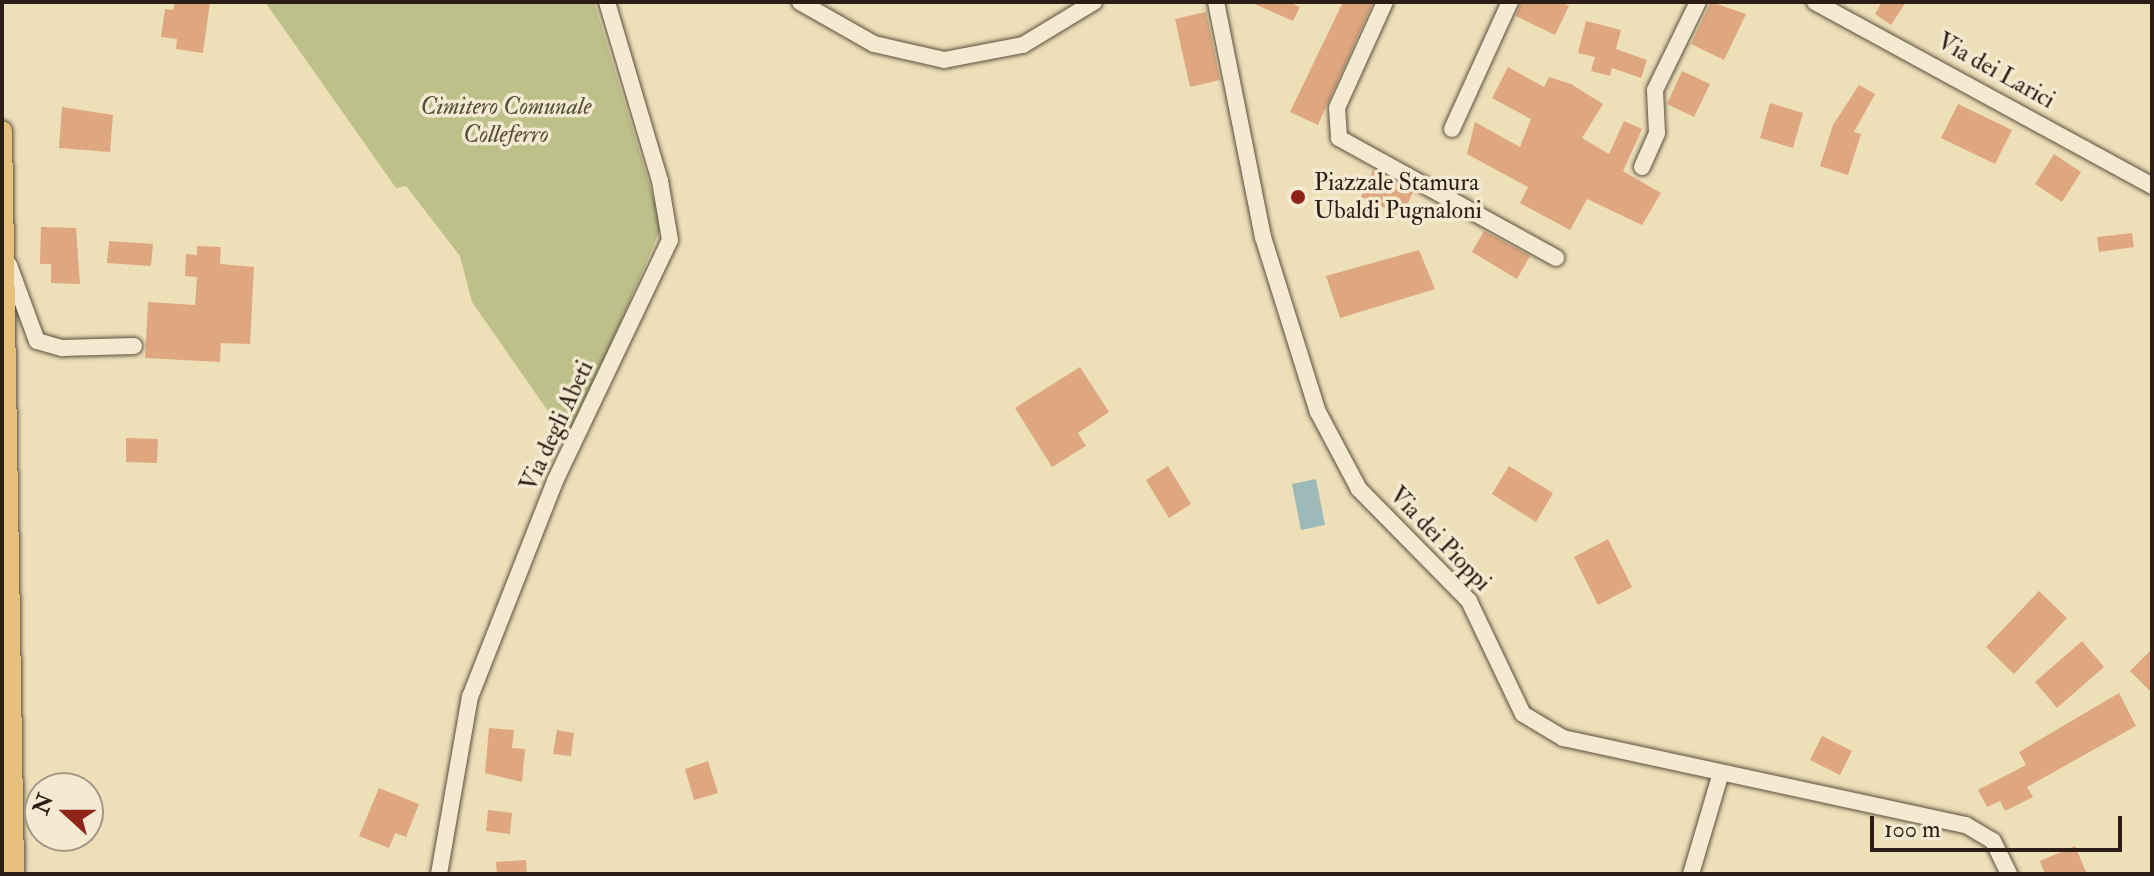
<!DOCTYPE html>
<html>
<head>
<meta charset="utf-8">
<style>
	body { margin:0 }
	#map { position:relative; width:2154px; height:876px; overflow:hidden; background:#eddfb8; font-family:"IM FELL Double Pica",serif }
	div>[style] { position:absolute }
	.green>* { inset:0; background:#bec08a }
	.water>* { inset:0; background:#9dbab9 }
	.building>* { inset:0; background:#dea77f }
	.roads { filter:drop-shadow(0 0 2px #5c4e3e) drop-shadow(0 0 2px #5c4e3e) }
	.minor>* { height:16px; margin:-8px; padding:0 8px; transform-origin:8px; border-radius:8px; background:#f3ead1 }
	.major>* { height:20px; margin:-10px; padding:0 10px; transform-origin:10px; border-radius:10px; background:#e6c07c }
	.dots>* { width:22px; height:22px; translate:-50% -50%; box-sizing:border-box; border:4px solid #f3ead1; border-radius:50% }
	span { translate:-50% -50%; white-space:nowrap; text-align:center; line-height:1.15; -webkit-text-stroke:7px #f3ead1; paint-order:stroke }
	.street-label { font-size:24px; color:#2c1e16 }
	.park-label { font-size:24px; color:#584f39; font-style:italic }
	.poi-label { font-size:24px; color:#2c1e16 }
	.left { translate:0 -50%; text-align:left }
	.frame { position:absolute; inset:0; border:4px solid #2c1e16; pointer-events:none }
	.north { position:absolute; left:24px; top:772px; width:80px; height:80px; box-sizing:border-box; background:#f3ead1; border:2px solid #a39886; border-radius:50%; rotate:291deg; font-size:22px; font-weight:700; line-height:32px; text-align:center; color:#2c1e16 }
	.north::after { content:''; display:block; margin:auto; width:28px; height:36px; background:#8f2418; clip-path:polygon(50% 0,100% 100%,50% 72%,0 100%) }
	.scale { position:absolute; left:1870px; top:816px; width:252px; height:36px; box-sizing:border-box; border:4px solid #2c1e16; border-top:0; padding-left:10px; font-size:24px; line-height:28px; white-space:nowrap; color:#2c1e16; -webkit-text-stroke:6px #f3ead1; paint-order:stroke }
</style>
</head>
<body>
<div id="map">
	<div class="green">
		<i style="clip-path:polygon(265px 2px,594px 2px,662px 226px,572px 434px,564px 434px,472px 302px,460px 256px,406px 186px,396px 188px)"></i>
	</div>
	<div class="water">
		<i style="clip-path:polygon(1316px 479px,1325px 525px,1301px 530px,1292px 484px)"></i>
	</div>
	<div class="building">
		<i style="clip-path:polygon(175px 2px,210px 2px,203px 53px,176px 49px,177px 39px,161px 37px,165px 9px,173px 10px)"></i>
		<i style="clip-path:polygon(1250px 2px,1289px 2px,1300px 7px,1293px 21px)"></i>
		<i style="clip-path:polygon(1343px 2px,1373px 2px,1318px 125px,1290px 112px)"></i>
		<i style="clip-path:polygon(1521px 2px,1560px 2px,1569px 6px,1555px 35px,1516px 16px)"></i>
		<i style="clip-path:polygon(1711px 2px,1746px 14px,1724px 60px,1691px 44px)"></i>
		<i style="clip-path:polygon(1882px 2px,1906px 2px,1891px 25px,1875px 14px)"></i>
		<i style="clip-path:polygon(1206px 12px,1220px 80px,1190px 87px,1175px 19px)"></i>
		<i style="clip-path:polygon(1586px 21px,1621px 30px,1616px 49px,1647px 60px,1641px 78px,1612px 68px,1610px 76px,1591px 71px,1595px 57px,1578px 53px)"></i>
		<i style="clip-path:polygon(1508px 67px,1544px 87px,1549px 77px,1571px 84px,1603px 104px,1582px 138px,1609px 154px,1624px 121px,1642px 129px,1623px 171px,1661px 193px,1642px 225px,1587px 199px,1570px 230px,1520px 203px,1528px 187px,1467px 154px,1475px 122px,1520px 147px,1531px 119px,1492px 98px)"></i>
		<i style="clip-path:polygon(1682px 71px,1710px 84px,1694px 117px,1667px 104px)"></i>
		<i style="clip-path:polygon(1859px 85px,1875px 94px,1854px 132px,1861px 134px,1848px 175px,1820px 166px,1833px 125px)"></i>
		<i style="clip-path:polygon(1770px 103px,1803px 113px,1793px 148px,1760px 138px)"></i>
		<i style="clip-path:polygon(1958px 104px,2012px 130px,1995px 164px,1941px 138px)"></i>
		<i style="clip-path:polygon(62px 107px,113px 115px,110px 152px,59px 148px)"></i>
		<i style="clip-path:polygon(2054px 154px,2081px 172px,2062px 202px,2035px 184px)"></i>
		<i style="clip-path:polygon(1373px 170px,1413px 192px,1402px 216px,1361px 197px)"></i>
		<i style="clip-path:polygon(41px 227px,76px 228px,80px 284px,51px 283px,51px 264px,40px 264px)"></i>
		<i style="clip-path:polygon(1484px 231px,1530px 256px,1517px 279px,1472px 252px)"></i>
		<i style="clip-path:polygon(2132px 233px,2134px 247px,2099px 252px,2097px 237px)"></i>
		<i style="clip-path:polygon(109px 241px,153px 244px,151px 266px,107px 263px)"></i>
		<i style="clip-path:polygon(197px 246px,221px 247px,220px 264px,254px 267px,250px 344px,221px 343px,220px 362px,145px 358px,148px 302px,195px 305px,197px 277px,185px 276px,186px 254px,197px 255px)"></i>
		<i style="clip-path:polygon(1419px 250px,1435px 289px,1340px 318px,1326px 276px)"></i>
		<i style="clip-path:polygon(1080px 367px,1109px 412px,1078px 433px,1086px 446px,1052px 467px,1015px 408px)"></i>
		<i style="clip-path:polygon(126px 438px,158px 439px,157px 463px,126px 462px)"></i>
		<i style="clip-path:polygon(1168px 466px,1191px 504px,1169px 518px,1146px 480px)"></i>
		<i style="clip-path:polygon(1509px 466px,1553px 493px,1536px 522px,1492px 494px)"></i>
		<i style="clip-path:polygon(1608px 539px,1632px 587px,1598px 605px,1574px 557px)"></i>
		<i style="clip-path:polygon(2039px 591px,2067px 618px,2014px 674px,1986px 647px)"></i>
		<i style="clip-path:polygon(2082px 641px,2104px 667px,2057px 708px,2035px 682px)"></i>
		<i style="clip-path:polygon(2152px 649px,2152px 693px,2130px 671px)"></i>
		<i style="clip-path:polygon(2119px 693px,2136px 726px,2027px 787px,2033px 797px,2005px 811px,2000px 801px,1987px 807px,1978px 790px,2026px 765px,2019px 752px)"></i>
		<i style="clip-path:polygon(489px 728px,514px 730px,512px 748px,525px 749px,522px 782px,485px 773px)"></i>
		<i style="clip-path:polygon(557px 730px,574px 733px,571px 756px,553px 754px)"></i>
		<i style="clip-path:polygon(1822px 736px,1852px 751px,1840px 775px,1810px 760px)"></i>
		<i style="clip-path:polygon(708px 761px,718px 793px,694px 800px,685px 769px)"></i>
		<i style="clip-path:polygon(379px 788px,419px 804px,406px 837px,395px 833px,389px 848px,359px 836px)"></i>
		<i style="clip-path:polygon(488px 810px,512px 813px,510px 834px,486px 831px)"></i>
		<i style="clip-path:polygon(2075px 846px,2087px 874px,2045px 874px,2040px 861px)"></i>
		<i style="clip-path:polygon(526px 860px,527px 874px,497px 874px,496px 862px)"></i>
	</div>
	<div class="roads">
		<div class="minor">
			<i style="left:800px;top:2px;width:85px;rotate:29.6deg"></i>
			<i style="left:874px;top:44px;width:72px;rotate:12.9deg"></i>
			<i style="left:944px;top:60px;width:80px;rotate:-10.8deg"></i>
			<i style="left:1023px;top:45px;width:83px;rotate:-31.2deg"></i>
			<i style="left:1216px;top:2px;width:240px;rotate:78.7deg"></i>
			<i style="left:1263px;top:237px;width:183px;rotate:72.6deg"></i>
			<i style="left:1318px;top:412px;width:87px;rotate:62deg"></i>
			<i style="left:1359px;top:489px;width:157px;rotate:45.5deg"></i>
			<i style="left:1469px;top:601px;width:125px;rotate:64.5deg"></i>
			<i style="left:1523px;top:714px;width:47px;rotate:31deg"></i>
			<i style="left:1563px;top:738px;width:412px;rotate:12.2deg"></i>
			<i style="left:1966px;top:825px;width:31px;rotate:31deg"></i>
			<i style="left:1993px;top:841px;width:37px;rotate:64deg"></i>
			<i style="left:1385px;top:2px;width:116px;rotate:114.4deg"></i>
			<i style="left:1337px;top:108px;width:30px;rotate:86deg"></i>
			<i style="left:1339px;top:138px;width:248px;rotate:28.9deg"></i>
			<i style="left:1815px;top:2px;width:384px;rotate:28.6deg"></i>
			<i style="left:1452px;top:129px;width:140px;rotate:-65.5deg"></i>
			<i style="left:1642px;top:167px;width:37px;rotate:-66deg"></i>
			<i style="left:1657px;top:133px;width:43px;rotate:-92.7deg"></i>
			<i style="left:1655px;top:90px;width:98px;rotate:-64deg"></i>
			<i style="left:9px;top:265px;width:81px;rotate:69.8deg"></i>
			<i style="left:37px;top:341px;width:26px;rotate:16deg"></i>
			<i style="left:62px;top:348px;width:72px;rotate:-1.6deg"></i>
			<i style="left:439px;top:874px;width:180px;rotate:-80.1deg"></i>
			<i style="left:470px;top:697px;width:232px;rotate:-68.5deg"></i>
			<i style="left:555px;top:481px;width:267px;rotate:-64.5deg"></i>
			<i style="left:670px;top:240px;width:60px;rotate:-99.6deg"></i>
			<i style="left:660px;top:181px;width:187px;rotate:-106.5deg"></i>
			<i style="left:1691px;top:874px;width:105px;rotate:-73.5deg"></i>
		</div>
		<div class="major">
			<i style="left:2px;top:131px;width:743px;rotate:89.07deg"></i>
		</div>
	</div>
	<div class="dots">
		<i style="left:1298px;top:197px;background:#8f2418"></i>
	</div>
	<div class="street-label">
		<span style="left:1996px;top:71px;rotate:29deg">Via dei Larici</span>
		<span style="left:557px;top:426px;rotate:-65deg">Via degli Abeti</span>
		<span style="left:1440px;top:539px;rotate:46deg">Via dei Pioppi</span>
	</div>
	<div class="park-label">
		<span style="left:506px;top:121px">Cimitero Comunale<br>Colleferro</span>
	</div>
	<div class="poi-label">
		<span class="left" style="left:1314px;top:197px">Piazzale Stamura<br>Ubaldi Pugnaloni</span>
	</div>
	<div class="frame"></div>
	<div class="north">N</div>
	<div class="scale">100 m</div>
</div>
</body>
</html>
